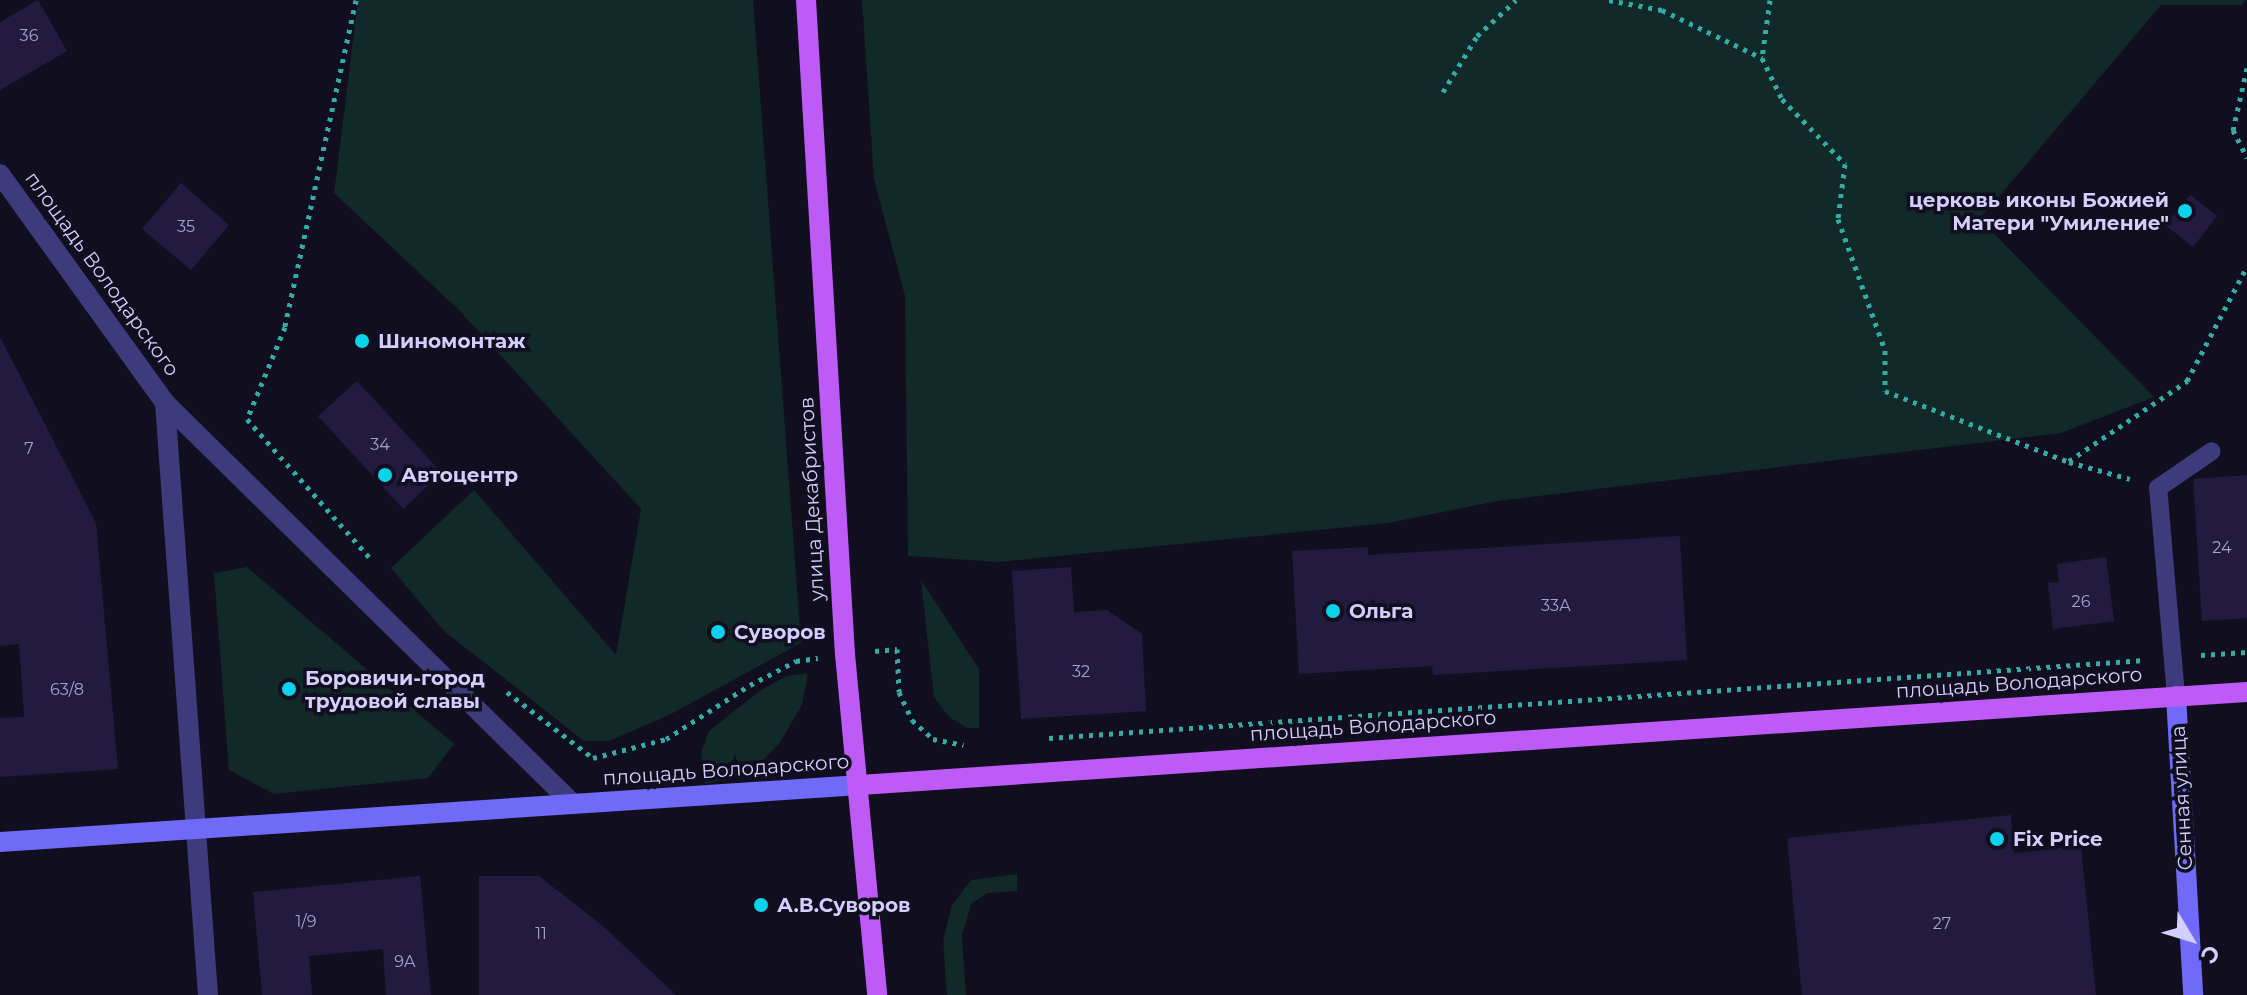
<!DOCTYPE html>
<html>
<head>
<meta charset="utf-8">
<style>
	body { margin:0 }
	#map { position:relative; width:2247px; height:995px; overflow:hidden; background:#110e1f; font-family:Montserrat,sans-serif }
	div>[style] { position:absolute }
	.green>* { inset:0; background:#112928 }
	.building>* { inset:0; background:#221b3f }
	.path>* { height:5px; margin-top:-2.5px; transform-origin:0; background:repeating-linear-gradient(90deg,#34aba5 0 4px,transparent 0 10px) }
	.lane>* { height:18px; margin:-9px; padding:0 9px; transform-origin:9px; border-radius:9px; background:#3e3b7c }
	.street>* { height:20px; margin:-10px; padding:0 10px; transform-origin:10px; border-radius:10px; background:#3e3b7c }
	.secondary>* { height:20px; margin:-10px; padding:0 10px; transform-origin:10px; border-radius:10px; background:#6f6af7 }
	.primary>* { height:20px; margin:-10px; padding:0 10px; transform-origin:10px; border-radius:10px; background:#be5bf7 }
	.dots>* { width:22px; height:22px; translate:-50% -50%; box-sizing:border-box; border:4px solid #110e1f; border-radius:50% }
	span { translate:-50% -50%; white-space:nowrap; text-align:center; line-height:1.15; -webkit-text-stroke:7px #110e1f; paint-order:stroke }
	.number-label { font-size:16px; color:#a8a1ce }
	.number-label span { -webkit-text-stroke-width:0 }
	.poi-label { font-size:20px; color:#d4cefd; font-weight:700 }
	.right { translate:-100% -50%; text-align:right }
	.left { translate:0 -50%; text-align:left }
	.street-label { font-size:20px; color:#d4cefd }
	.north { position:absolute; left:2151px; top:899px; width:80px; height:80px; -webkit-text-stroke:6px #110e1f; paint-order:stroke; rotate:128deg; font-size:22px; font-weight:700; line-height:32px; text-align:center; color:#d4cefd }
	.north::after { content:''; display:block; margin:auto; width:28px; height:36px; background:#d4cefd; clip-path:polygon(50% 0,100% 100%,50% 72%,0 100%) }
</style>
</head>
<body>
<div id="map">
	<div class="green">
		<i style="clip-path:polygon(358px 0,753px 0,801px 643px,669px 715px,609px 741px,584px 741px,444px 631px,391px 568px,474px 490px,616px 655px,641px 509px,459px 310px,334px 193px)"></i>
		<i style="clip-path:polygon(862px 0,2245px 0,2242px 5px,2161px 5px,1980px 219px,2154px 397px,2061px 433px,1497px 501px,1388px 523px,999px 562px,908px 556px,905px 296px,874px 179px)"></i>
		<i style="clip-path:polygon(247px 567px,454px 744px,428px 778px,274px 794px,229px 770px,214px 573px)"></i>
		<i style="clip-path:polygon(921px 580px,979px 669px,979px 728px,967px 728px,949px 717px,934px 697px)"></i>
		<i style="clip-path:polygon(808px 673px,802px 705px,779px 744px,751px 773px,705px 784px,701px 752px,709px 731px,760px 691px,786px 676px)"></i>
		<i style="clip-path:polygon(1017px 874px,1017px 891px,987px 893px,971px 904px,962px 936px,966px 995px,947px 995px,943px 940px,952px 905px,971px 880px)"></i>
	</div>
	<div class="building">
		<i style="clip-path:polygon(38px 0,67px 51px,0 90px,0 22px)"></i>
		<i style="clip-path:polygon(181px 183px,229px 225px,191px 270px,142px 229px)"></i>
		<i style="clip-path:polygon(2190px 195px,2217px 216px,2193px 247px,2165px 225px)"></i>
		<i style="clip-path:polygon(0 337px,96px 523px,118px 769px,0 777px,0 718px,24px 717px,19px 644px,0 646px)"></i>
		<i style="clip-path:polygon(357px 381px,442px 473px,403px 509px,318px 416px)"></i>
		<i style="clip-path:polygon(2247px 475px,2247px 618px,2202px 621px,2193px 479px)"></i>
		<i style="clip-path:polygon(1680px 536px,1687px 660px,1433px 675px,1432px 666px,1299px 674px,1292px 551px,1368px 547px,1368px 555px)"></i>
		<i style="clip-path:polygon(2106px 557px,2114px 621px,2053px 629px,2048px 583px,2059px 582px,2057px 564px)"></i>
		<i style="clip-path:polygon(1071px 567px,1074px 612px,1107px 610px,1142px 634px,1146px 711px,1021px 719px,1012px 571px)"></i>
		<i style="clip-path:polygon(2011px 815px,2014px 853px,2081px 846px,2096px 995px,1802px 995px,1787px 838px)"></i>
		<i style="clip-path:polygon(420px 876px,431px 995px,386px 995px,383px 949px,309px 956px,312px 995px,262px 995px,253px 892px)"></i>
		<i style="clip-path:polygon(479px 876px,539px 876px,603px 926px,676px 995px,479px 995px)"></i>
	</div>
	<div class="path">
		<i style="left:356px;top:0;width:335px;rotate:102.3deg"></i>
		<i style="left:285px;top:327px;width:100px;rotate:112.4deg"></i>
		<i style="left:247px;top:419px;width:184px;rotate:48.5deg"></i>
		<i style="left:1609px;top:0;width:54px;rotate:10.7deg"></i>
		<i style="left:1662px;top:10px;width:111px;rotate:25.6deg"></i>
		<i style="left:1770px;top:0;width:59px;rotate:97.9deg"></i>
		<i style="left:1762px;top:58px;width:46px;rotate:64deg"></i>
		<i style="left:1782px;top:99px;width:91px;rotate:45.9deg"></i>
		<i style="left:1845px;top:164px;width:55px;rotate:97.3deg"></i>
		<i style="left:1838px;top:219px;width:139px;rotate:70.3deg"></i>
		<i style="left:1885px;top:350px;width:41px;rotate:90deg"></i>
		<i style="left:1885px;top:391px;width:197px;rotate:21.1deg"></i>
		<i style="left:2069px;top:462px;width:63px;rotate:15.6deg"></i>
		<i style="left:2247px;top:68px;width:64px;rotate:102.7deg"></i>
		<i style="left:2233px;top:130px;width:31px;rotate:63deg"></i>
		<i style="left:1443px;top:92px;width:66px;rotate:-58.7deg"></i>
		<i style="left:1477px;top:36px;width:53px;rotate:-42.7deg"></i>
		<i style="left:2069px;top:461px;width:143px;rotate:-34.1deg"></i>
		<i style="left:2187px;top:381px;width:130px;rotate:-62.4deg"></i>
		<i style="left:875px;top:651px;width:22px;rotate:-5deg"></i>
		<i style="left:897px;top:649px;width:43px;rotate:87.3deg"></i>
		<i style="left:899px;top:692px;width:31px;rotate:65deg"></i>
		<i style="left:912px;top:720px;width:28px;rotate:42deg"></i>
		<i style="left:933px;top:739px;width:31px;rotate:11deg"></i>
		<i style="left:2201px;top:655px;width:46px;rotate:-3.7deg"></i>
		<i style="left:507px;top:692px;width:108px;rotate:37.5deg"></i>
		<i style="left:593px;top:758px;width:75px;rotate:-14.6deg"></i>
		<i style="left:666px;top:739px;width:100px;rotate:-32.7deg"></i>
		<i style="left:750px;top:685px;width:52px;rotate:-27.6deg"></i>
		<i style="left:796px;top:661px;width:22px;rotate:-8deg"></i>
		<i style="left:1049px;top:738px;width:1098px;rotate:-4.07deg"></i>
	</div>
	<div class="lane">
		<i style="left:2176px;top:696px;width:209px;rotate:-94.9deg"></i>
		<i style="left:2158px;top:488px;width:65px;rotate:-34.4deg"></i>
	</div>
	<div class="street">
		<i style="left:0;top:174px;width:282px;rotate:54.2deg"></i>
		<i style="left:165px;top:403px;width:572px;rotate:44.5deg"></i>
		<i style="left:165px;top:403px;width:594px;rotate:85.85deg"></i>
	</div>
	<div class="secondary">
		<i style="left:2176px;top:696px;width:299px;rotate:86.7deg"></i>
		<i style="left:0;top:842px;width:862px;rotate:-3.79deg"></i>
	</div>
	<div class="primary">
		<i style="left:806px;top:0;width:655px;rotate:86.59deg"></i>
		<i style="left:845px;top:654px;width:342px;rotate:84.6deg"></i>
		<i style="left:860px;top:785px;width:1390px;rotate:-3.84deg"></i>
	</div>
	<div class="dots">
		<i style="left:2185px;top:211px;background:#0cd2eb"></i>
		<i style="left:362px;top:341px;background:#0cd2eb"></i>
		<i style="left:385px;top:475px;background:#0cd2eb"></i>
		<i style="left:1333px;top:611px;background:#0cd2eb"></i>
		<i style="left:718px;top:632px;background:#0cd2eb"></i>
		<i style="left:289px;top:689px;background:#0cd2eb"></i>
		<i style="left:1997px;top:839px;background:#0cd2eb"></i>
		<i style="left:761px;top:905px;background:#0cd2eb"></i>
	</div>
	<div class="number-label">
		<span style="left:29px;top:36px">36</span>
		<span style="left:186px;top:227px">35</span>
		<span style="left:380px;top:445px">34</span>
		<span style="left:29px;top:449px">7</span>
		<span style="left:2222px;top:548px">24</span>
		<span style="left:2081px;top:602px">26</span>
		<span style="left:1556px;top:606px">33А</span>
		<span style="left:1081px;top:672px">32</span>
		<span style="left:67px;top:690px">63/8</span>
		<span style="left:306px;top:922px">1/9</span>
		<span style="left:1942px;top:924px">27</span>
		<span style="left:541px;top:934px">11</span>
		<span style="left:405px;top:962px">9А</span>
	</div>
	<div class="poi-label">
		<span class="right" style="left:2169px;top:212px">церковь иконы Божией<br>Матери "Умиление"</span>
		<span class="left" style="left:378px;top:341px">Шиномонтаж</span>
		<span class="left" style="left:401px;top:475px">Автоцентр</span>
		<span class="left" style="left:1349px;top:611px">Ольга</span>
		<span class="left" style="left:734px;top:632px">Суворов</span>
		<span class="left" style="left:305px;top:690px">Боровичи-город<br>трудовой славы</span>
		<span class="left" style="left:2013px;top:839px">Fix Price</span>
		<span class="left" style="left:777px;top:905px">А.В.Суворов</span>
	</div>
	<div class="street-label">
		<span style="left:102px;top:274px;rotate:54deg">площадь Володарского</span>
		<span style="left:812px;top:499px;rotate:-93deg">улица Декабристов</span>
		<span style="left:2019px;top:683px;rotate:-4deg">площадь Володарского</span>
		<span style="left:1373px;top:726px;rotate:-4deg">площадь Володарского</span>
		<span style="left:726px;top:770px;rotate:-4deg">площадь Володарского</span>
		<span style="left:2182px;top:798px;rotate:-93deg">Сенная улица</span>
	</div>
	<div class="north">С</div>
</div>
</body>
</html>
